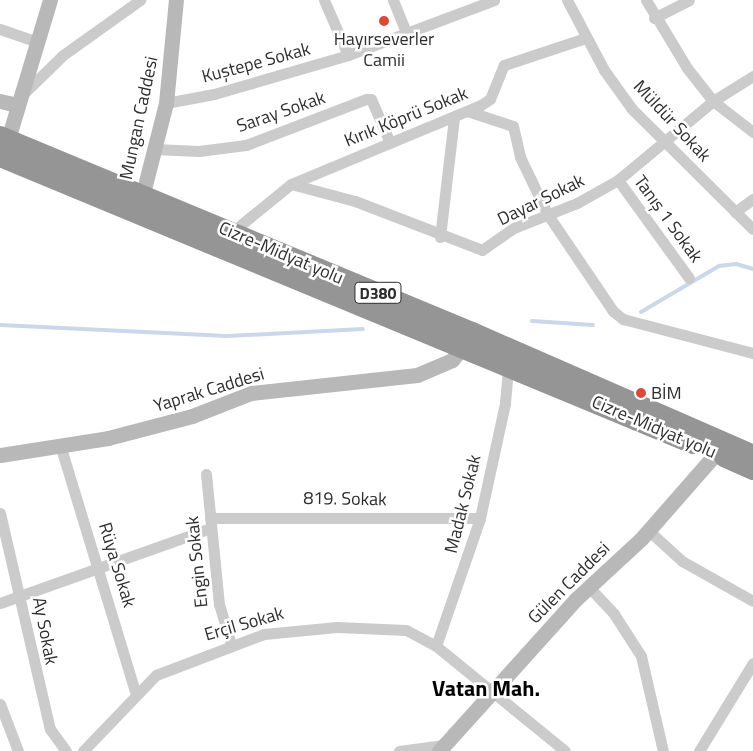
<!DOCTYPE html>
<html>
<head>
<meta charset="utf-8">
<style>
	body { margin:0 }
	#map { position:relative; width:753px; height:751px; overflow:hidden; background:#fff; font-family:"Titillium Web",sans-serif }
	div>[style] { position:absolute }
	.stream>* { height:4px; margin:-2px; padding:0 2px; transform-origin:2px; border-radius:2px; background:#cad8ea }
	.street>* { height:11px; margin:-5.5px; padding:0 5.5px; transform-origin:5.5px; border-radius:5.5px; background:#cbcbcb }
	.secondary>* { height:15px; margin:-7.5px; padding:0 7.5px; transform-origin:7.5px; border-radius:7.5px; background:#b8b8b8 }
	.highway>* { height:20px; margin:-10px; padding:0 10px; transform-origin:10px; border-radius:10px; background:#959595 }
	.dots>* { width:14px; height:14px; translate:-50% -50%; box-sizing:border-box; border:2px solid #fff; border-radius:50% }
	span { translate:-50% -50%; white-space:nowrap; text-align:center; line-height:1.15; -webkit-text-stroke:5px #fff; paint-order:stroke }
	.shield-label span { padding:1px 4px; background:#fff; border:1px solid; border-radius:4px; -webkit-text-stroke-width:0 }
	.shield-label { font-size:16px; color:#2e2e2e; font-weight:700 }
	.poi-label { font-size:18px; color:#2e2e2e }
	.left { translate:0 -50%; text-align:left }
	.street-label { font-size:18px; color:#2e2e2e }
	.district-label { font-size:22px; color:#000; font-weight:700 }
</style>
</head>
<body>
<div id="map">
	<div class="stream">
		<i style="left:641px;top:312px;width:91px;rotate:-30.5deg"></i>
		<i style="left:719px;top:266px;width:17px;rotate:-7deg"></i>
		<i style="left:736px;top:264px;width:18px;rotate:16deg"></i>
		<i style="left:532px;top:321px;width:61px;rotate:3.8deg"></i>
		<i style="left:0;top:325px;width:227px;rotate:2.8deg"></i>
		<i style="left:227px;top:336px;width:136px;rotate:-2.9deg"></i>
	</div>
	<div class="street">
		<i style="left:324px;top:0;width:60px;rotate:66.4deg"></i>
		<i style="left:393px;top:0;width:38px;rotate:68deg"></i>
		<i style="left:567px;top:0;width:79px;rotate:62.1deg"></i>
		<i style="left:604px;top:70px;width:48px;rotate:54.3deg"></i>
		<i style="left:632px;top:109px;width:170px;rotate:44.8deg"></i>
		<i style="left:646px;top:0;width:79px;rotate:58.9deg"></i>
		<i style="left:687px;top:68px;width:42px;rotate:51.8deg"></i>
		<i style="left:713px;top:101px;width:51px;rotate:37.8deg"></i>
		<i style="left:654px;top:18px;width:39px;rotate:-27deg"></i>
		<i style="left:0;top:29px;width:39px;rotate:19deg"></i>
		<i style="left:22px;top:95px;width:57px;rotate:-44.3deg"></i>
		<i style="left:63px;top:55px;width:95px;rotate:-35.5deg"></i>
		<i style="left:166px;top:103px;width:49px;rotate:-10.6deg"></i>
		<i style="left:214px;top:94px;width:140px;rotate:-16.2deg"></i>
		<i style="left:348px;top:55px;width:156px;rotate:-20.6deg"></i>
		<i style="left:467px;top:111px;width:48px;rotate:18.1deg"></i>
		<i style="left:513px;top:126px;width:32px;rotate:77deg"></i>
		<i style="left:520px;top:157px;width:64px;rotate:64.2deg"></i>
		<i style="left:548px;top:215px;width:116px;rotate:55.9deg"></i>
		<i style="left:613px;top:311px;width:13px;rotate:39deg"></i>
		<i style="left:623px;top:319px;width:134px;rotate:14.7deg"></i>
		<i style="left:154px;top:149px;width:45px;rotate:2.5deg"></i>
		<i style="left:199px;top:151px;width:47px;rotate:-7.3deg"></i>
		<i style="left:246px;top:145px;width:129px;rotate:-21deg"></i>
		<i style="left:366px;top:99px;width:5px"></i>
		<i style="left:371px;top:99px;width:48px;rotate:66.6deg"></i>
		<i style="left:618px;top:180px;width:121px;rotate:54.1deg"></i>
		<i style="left:291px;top:184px;width:66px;rotate:14.9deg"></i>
		<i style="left:355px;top:201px;width:136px;rotate:21.1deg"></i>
		<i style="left:482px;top:250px;width:39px;rotate:-35deg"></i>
		<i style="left:514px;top:228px;width:68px;rotate:-21.6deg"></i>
		<i style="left:577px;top:203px;width:47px;rotate:-29.3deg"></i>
		<i style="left:618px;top:180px;width:124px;rotate:-39.7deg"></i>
		<i style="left:713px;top:101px;width:47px;rotate:-32deg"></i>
		<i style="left:735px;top:212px;width:22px;rotate:-36deg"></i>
		<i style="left:232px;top:232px;width:76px;rotate:-39.1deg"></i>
		<i style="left:291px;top:184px;width:206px;rotate:-22.6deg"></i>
		<i style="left:481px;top:105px;width:11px;rotate:-34deg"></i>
		<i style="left:490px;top:99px;width:37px;rotate:-68deg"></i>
		<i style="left:504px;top:65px;width:85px;rotate:-18.4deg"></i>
		<i style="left:440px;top:237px;width:121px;rotate:-83.3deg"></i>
		<i style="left:61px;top:448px;width:255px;rotate:73.1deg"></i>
		<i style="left:206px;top:474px;width:131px;rotate:84.3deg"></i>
		<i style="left:219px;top:604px;width:42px;rotate:73.3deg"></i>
		<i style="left:0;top:513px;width:222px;rotate:77deg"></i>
		<i style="left:50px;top:729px;width:27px;rotate:54deg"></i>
		<i style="left:210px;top:518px;width:270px"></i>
		<i style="left:649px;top:531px;width:45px;rotate:42.3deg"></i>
		<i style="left:682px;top:561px;width:81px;rotate:29.4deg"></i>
		<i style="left:589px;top:587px;width:37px;rotate:47deg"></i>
		<i style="left:614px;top:614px;width:50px;rotate:57.3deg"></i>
		<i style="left:641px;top:656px;width:98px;rotate:77deg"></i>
		<i style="left:0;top:603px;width:224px;rotate:-19.6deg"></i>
		<i style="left:436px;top:646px;width:135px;rotate:-71deg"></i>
		<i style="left:480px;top:518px;width:118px;rotate:-77.7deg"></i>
		<i style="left:505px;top:403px;width:36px;rotate:-85deg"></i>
		<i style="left:0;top:704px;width:50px;rotate:69deg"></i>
		<i style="left:83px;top:751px;width:105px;rotate:-46.2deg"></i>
		<i style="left:156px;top:675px;width:116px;rotate:-20.8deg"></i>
		<i style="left:264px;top:634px;width:73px;rotate:-5.5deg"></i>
		<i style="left:337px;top:627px;width:69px;rotate:2.5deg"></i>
		<i style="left:406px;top:630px;width:34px;rotate:28deg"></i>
		<i style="left:436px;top:646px;width:166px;rotate:39.1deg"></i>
		<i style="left:399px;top:751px;width:45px;rotate:-7.6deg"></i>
		<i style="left:699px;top:751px;width:103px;rotate:-58.5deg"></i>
	</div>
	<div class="secondary">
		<i style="left:0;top:101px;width:17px;rotate:13deg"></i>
		<i style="left:5px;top:149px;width:156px;rotate:-73.2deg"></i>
		<i style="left:140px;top:205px;width:105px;rotate:-75.7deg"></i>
		<i style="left:166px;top:103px;width:103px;rotate:-84.5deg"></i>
		<i style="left:0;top:455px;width:109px;rotate:-8.9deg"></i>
		<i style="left:108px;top:438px;width:87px;rotate:-14.7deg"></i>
		<i style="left:192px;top:416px;width:63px;rotate:-21.3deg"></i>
		<i style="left:251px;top:393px;width:167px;rotate:-6.2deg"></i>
		<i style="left:417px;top:375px;width:38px;rotate:-23deg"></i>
		<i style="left:452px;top:360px;width:26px;rotate:-51deg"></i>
		<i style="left:439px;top:751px;width:205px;rotate:-48deg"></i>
		<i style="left:576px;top:599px;width:88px;rotate:-42.7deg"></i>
		<i style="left:641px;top:539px;width:128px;rotate:-48.8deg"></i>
	</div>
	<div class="highway">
		<i style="left:0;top:136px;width:511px;rotate:22.55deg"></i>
		<i style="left:472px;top:332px;width:307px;rotate:23.6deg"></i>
		<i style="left:0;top:157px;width:750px;rotate:22.5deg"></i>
		<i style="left:724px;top:457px;width:32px;rotate:24deg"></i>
	</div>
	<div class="dots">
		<i style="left:384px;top:21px;background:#da4a3b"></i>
		<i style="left:641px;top:393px;background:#da4a3b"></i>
	</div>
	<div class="shield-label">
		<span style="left:378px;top:293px">D380</span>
	</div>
	<div class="poi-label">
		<span style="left:384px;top:50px">Hayırseverler<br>Camii</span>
		<span class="left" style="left:651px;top:393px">BİM</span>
	</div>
	<div class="street-label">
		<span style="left:256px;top:63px;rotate:-15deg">Kuştepe Sokak</span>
		<span style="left:281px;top:112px;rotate:-19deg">Saray Sokak</span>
		<span style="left:406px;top:117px;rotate:-22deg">Kırık Köprü Sokak</span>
		<span style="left:139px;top:118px;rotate:-78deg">Mungan Caddesi</span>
		<span style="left:672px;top:121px;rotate:47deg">Müldür Sokak</span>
		<span style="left:541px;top:200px;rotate:-26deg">Dayar Sokak</span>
		<span style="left:668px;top:219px;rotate:54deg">Tanış 1 Sokak</span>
		<span style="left:281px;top:253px;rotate:23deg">Cizre-Midyat yolu</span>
		<span style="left:209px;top:390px;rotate:-17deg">Yaprak Caddesi</span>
		<span style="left:654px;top:427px;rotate:23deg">Cizre-Midyat yolu</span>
		<span style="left:345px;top:499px;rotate:1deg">819. Sokak</span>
		<span style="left:463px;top:504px;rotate:-76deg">Madak Sokak</span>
		<span style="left:197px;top:562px;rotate:-96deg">Engin Sokak</span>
		<span style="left:117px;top:565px;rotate:73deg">Rüya Sokak</span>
		<span style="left:569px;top:583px;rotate:-45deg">Gülen Caddesi</span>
		<span style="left:244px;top:624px;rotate:-16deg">Erçil Sokak</span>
		<span style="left:45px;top:631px;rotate:79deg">Ay Sokak</span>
	</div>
	<div class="district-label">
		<span style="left:486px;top:689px">Vatan Mah.</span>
	</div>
</div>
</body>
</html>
